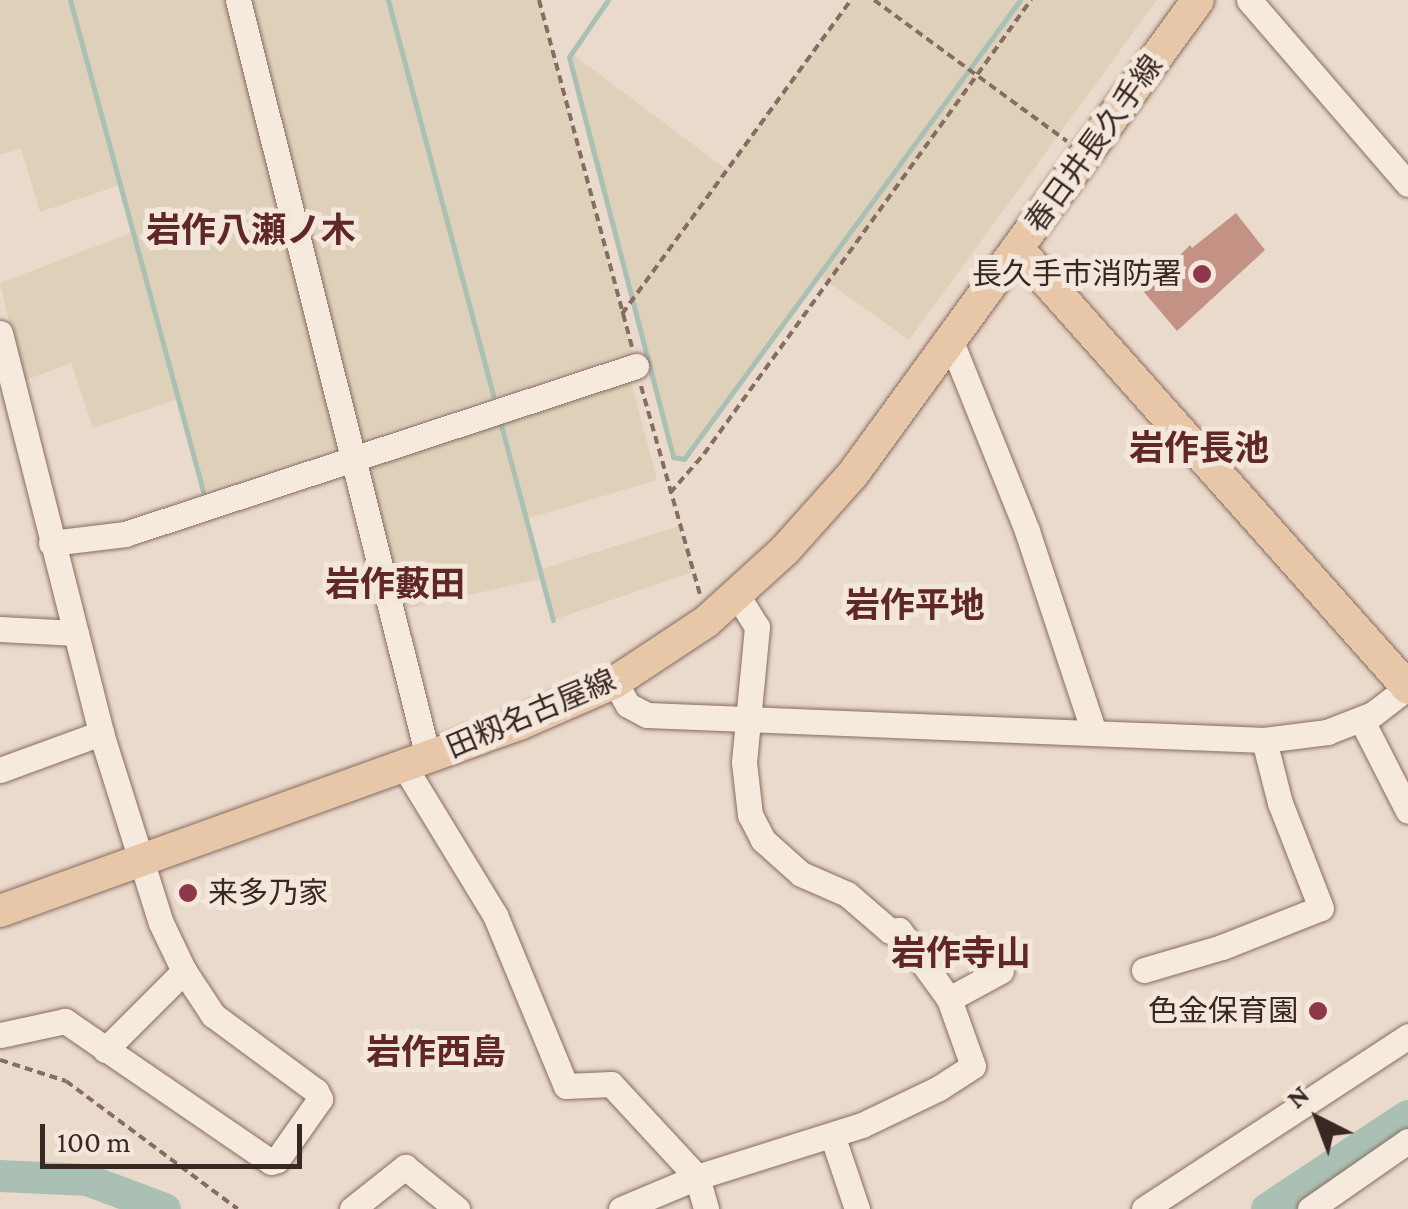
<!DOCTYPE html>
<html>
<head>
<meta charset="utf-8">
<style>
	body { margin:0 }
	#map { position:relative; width:1408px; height:1209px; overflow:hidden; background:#eadacb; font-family:"Crimson Pro","Noto Sans JP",serif }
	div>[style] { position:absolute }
	.farmland>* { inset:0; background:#dfd1b9 }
	.stream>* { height:5px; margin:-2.5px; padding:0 2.5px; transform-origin:2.5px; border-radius:2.5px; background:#abc0b5 }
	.river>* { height:32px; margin:-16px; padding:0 16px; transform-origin:16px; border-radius:16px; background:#abc0b5 }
	.building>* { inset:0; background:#c49285 }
	.path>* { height:4px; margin-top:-2px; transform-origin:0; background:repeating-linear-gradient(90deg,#866c61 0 8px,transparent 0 13px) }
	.roads { filter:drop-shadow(0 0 2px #866c61) drop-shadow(0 0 2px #866c61) }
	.minor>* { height:25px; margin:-12.5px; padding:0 12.5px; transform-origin:12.5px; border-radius:12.5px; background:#f6e9de }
	.major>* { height:32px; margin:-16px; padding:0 16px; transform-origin:16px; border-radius:16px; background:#e8c6a8 }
	.dots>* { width:28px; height:28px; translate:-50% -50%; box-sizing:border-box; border:5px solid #f3e6da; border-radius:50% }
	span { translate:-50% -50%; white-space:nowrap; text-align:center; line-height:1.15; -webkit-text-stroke:10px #f3e6da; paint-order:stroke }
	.street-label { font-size:30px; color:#382823 }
	.poi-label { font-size:30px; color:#382823 }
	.right { translate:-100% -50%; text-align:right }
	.left { translate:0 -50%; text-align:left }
	.quarter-label { font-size:35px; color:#602727; font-weight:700 }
	.north { position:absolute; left:1268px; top:1069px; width:100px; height:100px; -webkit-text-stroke:8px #f3e6da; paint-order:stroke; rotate:318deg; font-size:28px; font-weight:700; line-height:40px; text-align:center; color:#382823 }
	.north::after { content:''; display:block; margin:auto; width:35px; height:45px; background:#382823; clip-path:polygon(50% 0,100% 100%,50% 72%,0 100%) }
	.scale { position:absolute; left:40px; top:1124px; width:262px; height:45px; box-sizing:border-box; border:5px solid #382823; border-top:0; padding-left:12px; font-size:30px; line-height:35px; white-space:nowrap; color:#382823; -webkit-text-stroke:8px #f3e6da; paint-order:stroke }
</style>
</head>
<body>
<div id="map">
	<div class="farmland">
		<i style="clip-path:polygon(0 0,539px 0,632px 351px,203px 491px,178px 399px,93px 428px,71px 363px,23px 381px,0 283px,133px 232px,120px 185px,40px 212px,21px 149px,0 155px)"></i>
		<i style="clip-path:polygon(851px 0,1157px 0,909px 340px,818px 275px,684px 459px,673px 457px,589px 145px,570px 52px,726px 169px)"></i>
		<i style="clip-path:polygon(630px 377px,657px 480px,526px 519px,539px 570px,679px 526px,693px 572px,553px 620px,541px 579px,397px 611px,360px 465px)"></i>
	</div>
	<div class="stream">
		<i style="left:70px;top:0;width:509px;rotate:74.84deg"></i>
		<i style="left:388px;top:0;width:409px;rotate:75.1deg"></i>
		<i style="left:608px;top:0;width:69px;rotate:124.4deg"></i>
		<i style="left:569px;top:57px;width:413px;rotate:75.4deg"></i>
		<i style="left:673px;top:457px;width:11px;rotate:10deg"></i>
		<i style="left:684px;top:459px;width:569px;rotate:-53.79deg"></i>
		<i style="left:500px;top:421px;width:206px;rotate:75.1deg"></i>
	</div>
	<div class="river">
		<i style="left:0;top:1176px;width:87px;rotate:2.6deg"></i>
		<i style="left:87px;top:1180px;width:83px;rotate:20.4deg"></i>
		<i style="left:1267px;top:1209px;width:169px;rotate:-33.4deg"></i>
	</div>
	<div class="building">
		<i style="clip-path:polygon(1236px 213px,1265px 250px,1177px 331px,1144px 292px,1190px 245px,1192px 248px)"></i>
	</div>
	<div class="path">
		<i style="left:539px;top:0;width:360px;rotate:75deg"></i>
		<i style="left:874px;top:0;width:239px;rotate:36.2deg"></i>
		<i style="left:622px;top:314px;width:389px;rotate:-53.9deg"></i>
		<i style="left:641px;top:386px;width:216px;rotate:74.2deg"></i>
		<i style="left:670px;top:493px;width:52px;rotate:-48.9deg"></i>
		<i style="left:704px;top:454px;width:560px;rotate:-54.24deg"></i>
		<i style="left:0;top:1060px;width:69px;rotate:17.7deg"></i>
		<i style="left:66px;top:1081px;width:214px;rotate:36.7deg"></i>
	</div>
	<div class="roads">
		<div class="minor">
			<i style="left:238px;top:0;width:780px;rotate:75.91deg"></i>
			<i style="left:1249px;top:0;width:243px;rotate:49.2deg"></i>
			<i style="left:0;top:333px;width:413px;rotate:75.8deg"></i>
			<i style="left:101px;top:733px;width:199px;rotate:72.5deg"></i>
			<i style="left:161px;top:923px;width:53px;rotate:64.4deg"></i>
			<i style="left:184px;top:971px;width:53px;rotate:56.6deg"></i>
			<i style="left:213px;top:1015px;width:128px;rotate:36.4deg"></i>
			<i style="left:316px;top:1091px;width:9px;rotate:63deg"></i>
			<i style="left:320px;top:1099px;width:75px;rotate:125.2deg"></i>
			<i style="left:277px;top:1160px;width:6px;rotate:162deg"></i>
			<i style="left:271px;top:1162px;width:250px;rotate:-145.6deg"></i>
			<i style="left:65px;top:1021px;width:66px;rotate:167.8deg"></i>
			<i style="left:950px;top:339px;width:207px;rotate:68.1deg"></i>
			<i style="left:1027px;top:531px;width:212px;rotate:71.6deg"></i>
			<i style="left:51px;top:543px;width:75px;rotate:-6.9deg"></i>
			<i style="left:125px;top:534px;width:538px;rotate:-18.2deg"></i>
			<i style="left:0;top:629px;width:76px;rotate:3deg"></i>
			<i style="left:615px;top:682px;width:26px;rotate:61deg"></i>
			<i style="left:628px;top:705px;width:21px;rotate:28deg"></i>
			<i style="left:647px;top:715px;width:618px;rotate:2.32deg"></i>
			<i style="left:1264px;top:740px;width:64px;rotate:-7.2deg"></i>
			<i style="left:1327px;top:732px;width:49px;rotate:-21.4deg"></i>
			<i style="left:1373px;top:714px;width:44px;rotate:-37.6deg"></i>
			<i style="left:1361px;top:719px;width:103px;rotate:62.9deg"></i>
			<i style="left:404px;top:766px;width:175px;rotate:58.6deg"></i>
			<i style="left:495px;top:915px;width:185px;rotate:67.5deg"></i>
			<i style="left:566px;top:1086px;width:45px;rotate:-2.5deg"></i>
			<i style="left:611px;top:1084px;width:127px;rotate:47.2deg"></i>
			<i style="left:697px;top:1177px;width:33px;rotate:74deg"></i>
			<i style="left:0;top:770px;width:108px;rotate:-20.1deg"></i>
			<i style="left:1144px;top:970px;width:81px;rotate:-16.4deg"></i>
			<i style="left:1222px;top:947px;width:106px;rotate:-21.5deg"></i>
			<i style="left:1321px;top:908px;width:113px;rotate:-111.3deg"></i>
			<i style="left:1280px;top:803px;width:65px;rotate:-104.3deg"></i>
			<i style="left:949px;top:999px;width:59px;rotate:-28.3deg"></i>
			<i style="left:105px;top:1050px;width:112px;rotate:-45deg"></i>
			<i style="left:832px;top:1135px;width:78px;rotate:71.3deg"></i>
			<i style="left:352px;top:1209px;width:68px;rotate:-38.4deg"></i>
			<i style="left:405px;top:1167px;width:67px;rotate:38.9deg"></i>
			<i style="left:621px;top:1209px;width:82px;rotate:-22.8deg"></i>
			<i style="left:697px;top:1177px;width:173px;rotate:-17.5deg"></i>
			<i style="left:862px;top:1125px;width:85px;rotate:-25.7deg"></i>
			<i style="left:939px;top:1088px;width:40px;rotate:-32.9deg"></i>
			<i style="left:973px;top:1066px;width:71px;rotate:-109.7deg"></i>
			<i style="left:949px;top:999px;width:85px;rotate:-125.9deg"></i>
			<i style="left:899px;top:930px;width:9px;rotate:174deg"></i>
			<i style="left:890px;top:931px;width:57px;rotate:-139.3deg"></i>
			<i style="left:847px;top:894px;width:50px;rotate:-156.5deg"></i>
			<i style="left:801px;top:874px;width:51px;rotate:-138.2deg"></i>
			<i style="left:763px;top:840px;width:28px;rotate:-117deg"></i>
			<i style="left:750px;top:815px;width:53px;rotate:-96.5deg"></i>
			<i style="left:744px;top:762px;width:136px;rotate:-84.5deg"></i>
			<i style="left:757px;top:627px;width:36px;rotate:-122deg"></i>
			<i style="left:1144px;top:1209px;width:316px;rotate:-33.2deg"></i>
			<i style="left:1310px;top:1209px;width:119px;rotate:-34.8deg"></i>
		</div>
		<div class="major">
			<i style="left:1018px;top:249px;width:587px;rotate:48.38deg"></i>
			<i style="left:0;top:911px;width:552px;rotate:-19.81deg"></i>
			<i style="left:519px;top:724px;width:105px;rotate:-23.6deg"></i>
			<i style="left:615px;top:682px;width:110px;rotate:-33.5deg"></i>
			<i style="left:707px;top:621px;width:105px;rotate:-42.3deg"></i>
			<i style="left:785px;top:550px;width:102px;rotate:-48.2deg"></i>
			<i style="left:853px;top:474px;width:586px;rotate:-53.95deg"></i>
		</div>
	</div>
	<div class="dots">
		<i style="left:1202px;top:274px;background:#8e374b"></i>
		<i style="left:188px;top:893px;background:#8e374b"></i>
		<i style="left:1318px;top:1011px;background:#8e374b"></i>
	</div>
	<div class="street-label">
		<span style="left:1094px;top:144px;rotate:-54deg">春日井長久手線</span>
		<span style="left:531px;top:714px;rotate:-23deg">田籾名古屋線</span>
	</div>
	<div class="poi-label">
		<span class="right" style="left:1182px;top:274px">長久手市消防署</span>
		<span class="left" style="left:208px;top:893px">来多乃家</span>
		<span class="right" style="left:1298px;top:1011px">色金保育園</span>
	</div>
	<div class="quarter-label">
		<span style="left:251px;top:231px">岩作八瀬ノ木</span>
		<span style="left:1199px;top:449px">岩作長池</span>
		<span style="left:395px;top:585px">岩作藪田</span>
		<span style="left:915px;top:606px">岩作平地</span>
		<span style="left:961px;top:954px">岩作寺山</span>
		<span style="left:436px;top:1053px">岩作西島</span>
	</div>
	<div class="north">N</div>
	<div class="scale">100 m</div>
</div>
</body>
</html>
